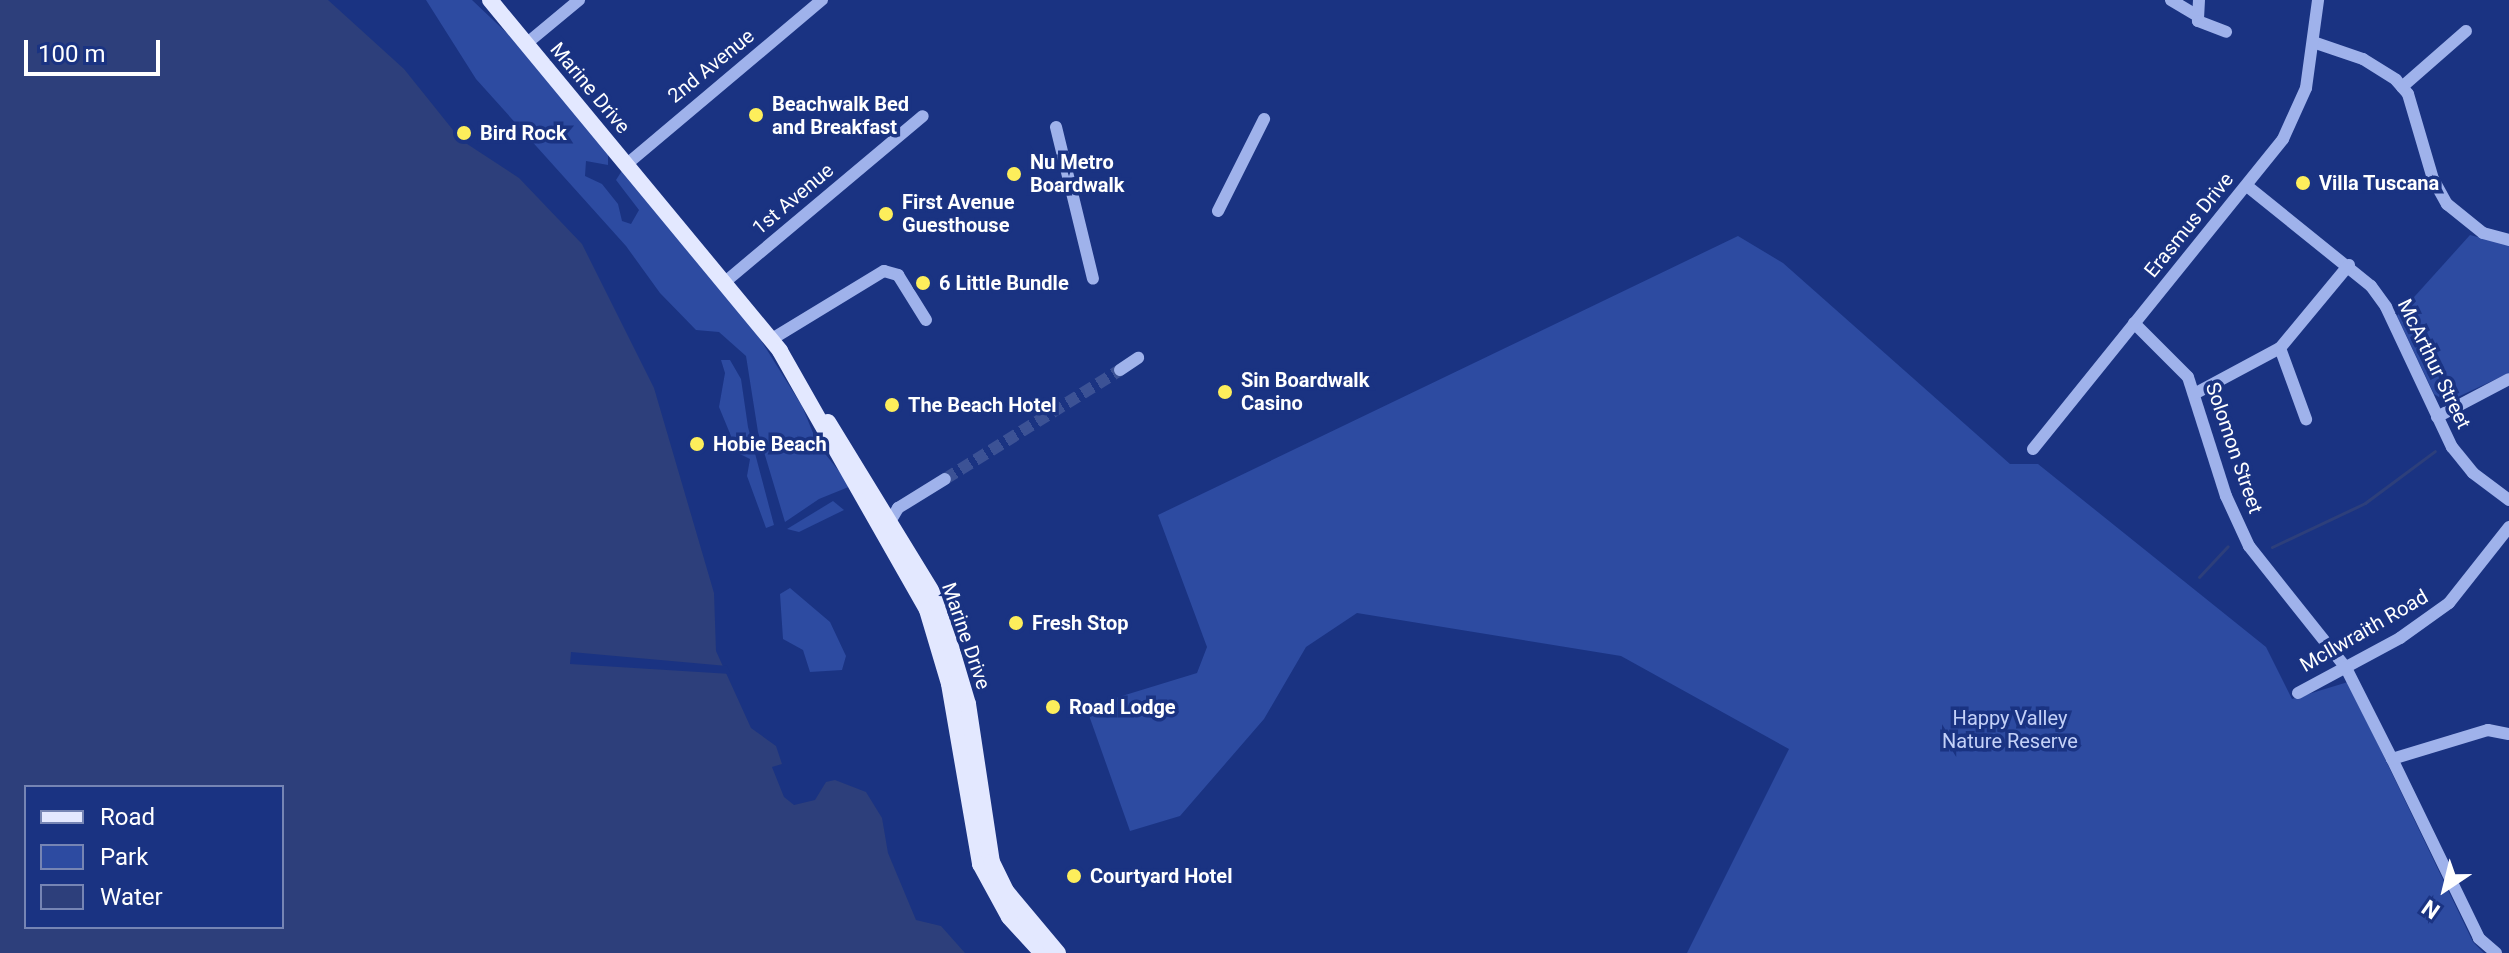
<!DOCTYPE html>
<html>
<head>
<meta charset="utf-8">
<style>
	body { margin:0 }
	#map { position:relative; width:2509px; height:953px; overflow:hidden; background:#1a3382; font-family:Roboto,sans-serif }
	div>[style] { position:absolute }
	.green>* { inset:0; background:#2d4ba1 }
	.water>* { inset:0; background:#2d3f7b }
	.pier>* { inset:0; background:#1a3382 }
	.stream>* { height:3px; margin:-1.5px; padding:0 1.5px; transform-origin:1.5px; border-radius:1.5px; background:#2d3f7b }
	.minor-tunnel>* { height:12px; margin-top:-6px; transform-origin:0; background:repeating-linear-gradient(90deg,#3c5295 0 12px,transparent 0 18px) }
	.minor>* { height:12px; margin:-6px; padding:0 6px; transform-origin:6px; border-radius:6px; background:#9fb2eb }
	.major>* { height:16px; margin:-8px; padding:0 8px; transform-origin:8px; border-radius:8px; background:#e3e8ff }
	.dots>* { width:22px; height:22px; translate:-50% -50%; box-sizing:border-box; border:4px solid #1a3382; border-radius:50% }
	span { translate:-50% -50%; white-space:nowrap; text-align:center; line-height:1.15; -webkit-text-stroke:7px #1a3382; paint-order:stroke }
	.street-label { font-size:20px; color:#fff }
	.poi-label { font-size:20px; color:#fff; font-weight:700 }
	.left { translate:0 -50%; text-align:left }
	.park-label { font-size:20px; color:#c4d1f8 }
	.legend { position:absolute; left:24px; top:785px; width:260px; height:144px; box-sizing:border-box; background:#1a3382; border:2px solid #7685b4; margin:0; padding:10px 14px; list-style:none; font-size:24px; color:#fff }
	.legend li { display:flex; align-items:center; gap:16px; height:40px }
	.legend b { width:40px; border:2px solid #7685b4 }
	.north { position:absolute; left:2405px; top:849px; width:80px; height:80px; -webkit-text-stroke:6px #1a3382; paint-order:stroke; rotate:215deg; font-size:22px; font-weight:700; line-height:32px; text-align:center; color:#fff }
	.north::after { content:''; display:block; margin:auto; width:28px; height:36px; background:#fff; clip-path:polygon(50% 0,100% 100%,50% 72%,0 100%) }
	.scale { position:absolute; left:24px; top:40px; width:136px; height:36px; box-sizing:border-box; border:4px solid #fff; border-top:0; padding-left:10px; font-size:24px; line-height:28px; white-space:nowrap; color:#fff; -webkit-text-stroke:6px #1a3382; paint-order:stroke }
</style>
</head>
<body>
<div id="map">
	<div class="green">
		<i style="clip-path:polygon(426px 0,472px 0,511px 37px,608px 152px,608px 165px,586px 161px,585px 176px,602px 184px,618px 204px,622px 221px,631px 224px,639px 210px,616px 180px,623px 169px,757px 334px,802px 406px,818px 445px,851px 486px,819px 499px,785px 522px,758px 432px,746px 356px,719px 332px,696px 330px,660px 293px,626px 246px,476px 79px)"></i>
		<i style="clip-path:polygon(2470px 235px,2509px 245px,2509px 373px,2447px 402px,2434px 394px,2397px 316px)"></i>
		<i style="clip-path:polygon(1738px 236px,1783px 263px,2010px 464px,2038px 464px,2266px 647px,2292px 699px,2348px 682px,2473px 942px,2484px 953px,1687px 953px,1789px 749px,1621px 656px,1357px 613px,1306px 647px,1264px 719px,1180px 816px,1130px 831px,1086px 707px,1197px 673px,1207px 647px,1158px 515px)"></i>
		<i style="clip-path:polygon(721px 360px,730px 360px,741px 379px,748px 427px,774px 525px,766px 528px,747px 476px,750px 459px,738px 453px,719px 407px,725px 373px)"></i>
		<i style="clip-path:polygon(833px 501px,844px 510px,799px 532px,787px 529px)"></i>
		<i style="clip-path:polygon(790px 588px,830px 622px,846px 656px,842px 670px,810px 672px,803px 650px,783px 639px,780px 594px)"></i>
	</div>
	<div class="water">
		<i style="clip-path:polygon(evenodd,0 0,328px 0,404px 69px,461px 140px,519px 178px,582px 244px,654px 388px,714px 593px,716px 651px,751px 728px,776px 746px,782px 764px,772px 767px,784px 797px,794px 805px,815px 800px,826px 782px,835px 780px,866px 792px,882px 818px,888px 853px,916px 920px,941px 926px,965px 953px,0 953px,0 0,26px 787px,282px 787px,282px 927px,26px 927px,26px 787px)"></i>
	</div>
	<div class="pier">
		<i style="clip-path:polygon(571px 652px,727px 666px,731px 674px,570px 664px)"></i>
	</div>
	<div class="stream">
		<i style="left:2272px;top:547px;width:103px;rotate:-25.3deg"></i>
		<i style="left:2365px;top:503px;width:87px;rotate:-36.6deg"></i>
		<i style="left:2199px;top:577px;width:42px;rotate:-46.9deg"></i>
	</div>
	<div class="minor-tunnel">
		<i style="left:945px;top:479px;width:206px;rotate:-31.9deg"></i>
	</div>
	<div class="minor">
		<i style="left:2171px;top:0;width:29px;rotate:31deg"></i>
		<i style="left:2199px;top:0;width:21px;rotate:93deg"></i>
		<i style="left:2198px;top:21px;width:30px;rotate:21deg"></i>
		<i style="left:2313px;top:42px;width:53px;rotate:18.8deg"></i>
		<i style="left:2363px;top:59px;width:39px;rotate:32deg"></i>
		<i style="left:2396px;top:80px;width:18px;rotate:49deg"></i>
		<i style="left:2408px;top:94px;width:89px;rotate:73.6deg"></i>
		<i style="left:2433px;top:179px;width:29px;rotate:61deg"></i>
		<i style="left:2447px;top:204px;width:46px;rotate:38.9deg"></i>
		<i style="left:2483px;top:233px;width:27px;rotate:15deg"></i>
		<i style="left:526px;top:44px;width:69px;rotate:-39.7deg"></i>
		<i style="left:2402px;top:87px;width:85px;rotate:-41.2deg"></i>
		<i style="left:1056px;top:127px;width:156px;rotate:76.3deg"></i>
		<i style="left:627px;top:164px;width:255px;rotate:-40.1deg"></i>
		<i style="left:2247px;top:186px;width:159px;rotate:38.9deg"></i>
		<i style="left:2371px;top:286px;width:26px;rotate:54deg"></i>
		<i style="left:2386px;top:307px;width:155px;rotate:64.8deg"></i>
		<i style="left:2452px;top:447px;width:33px;rotate:51deg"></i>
		<i style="left:2473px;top:473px;width:45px;rotate:36.9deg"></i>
		<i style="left:1218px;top:211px;width:103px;rotate:-63.4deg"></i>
		<i style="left:725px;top:282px;width:258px;rotate:-40deg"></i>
		<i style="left:2134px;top:323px;width:76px;rotate:45deg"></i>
		<i style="left:2188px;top:377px;width:125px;rotate:72.3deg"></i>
		<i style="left:2226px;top:496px;width:55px;rotate:65.3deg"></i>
		<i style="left:2249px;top:546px;width:156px;rotate:51.5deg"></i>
		<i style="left:2346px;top:668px;width:102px;rotate:63.2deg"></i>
		<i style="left:772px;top:339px;width:131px;rotate:-31.3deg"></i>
		<i style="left:884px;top:271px;width:15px;rotate:16deg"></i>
		<i style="left:898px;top:275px;width:53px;rotate:58.1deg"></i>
		<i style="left:2280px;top:348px;width:76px;rotate:69.9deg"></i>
		<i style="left:1120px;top:370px;width:22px;rotate:-34deg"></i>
		<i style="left:2196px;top:393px;width:95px;rotate:-28.2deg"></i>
		<i style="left:2280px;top:348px;width:108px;rotate:-50.3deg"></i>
		<i style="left:2437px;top:417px;width:81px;rotate:-27.8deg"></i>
		<i style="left:2033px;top:449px;width:398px;rotate:-51.1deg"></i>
		<i style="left:2283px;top:139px;width:56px;rotate:-65.7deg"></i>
		<i style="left:2306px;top:88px;width:89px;rotate:-82.2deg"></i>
		<i style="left:891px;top:520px;width:14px;rotate:-60deg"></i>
		<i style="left:898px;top:508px;width:55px;rotate:-31.7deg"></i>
		<i style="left:2298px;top:693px;width:116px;rotate:-28.3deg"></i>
		<i style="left:2400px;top:638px;width:60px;rotate:-35.5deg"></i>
		<i style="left:2449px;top:603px;width:97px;rotate:-51.7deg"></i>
		<i style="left:2496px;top:953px;width:23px;rotate:-139deg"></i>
		<i style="left:2479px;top:938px;width:199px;rotate:-115.9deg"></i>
		<i style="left:2392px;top:759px;width:100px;rotate:-16.8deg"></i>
		<i style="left:2488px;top:730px;width:21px;rotate:11deg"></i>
	</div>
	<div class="major">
		<i style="left:490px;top:0;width:455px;rotate:50.4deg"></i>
		<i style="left:780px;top:351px;width:298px;rotate:60.4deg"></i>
		<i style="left:927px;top:610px;width:77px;rotate:73.4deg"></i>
		<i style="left:949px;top:684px;width:183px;rotate:80.2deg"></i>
		<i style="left:980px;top:864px;width:60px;rotate:61.3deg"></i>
		<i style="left:1009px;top:917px;width:49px;rotate:47.5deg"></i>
		<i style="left:828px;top:422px;width:209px;rotate:58.5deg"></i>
		<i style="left:937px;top:600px;width:109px;rotate:73.4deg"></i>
		<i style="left:968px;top:704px;width:160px;rotate:81.4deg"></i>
		<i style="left:992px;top:862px;width:32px;rotate:64deg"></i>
		<i style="left:1006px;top:891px;width:81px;rotate:50deg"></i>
	</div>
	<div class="dots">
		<i style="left:756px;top:115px;background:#fdee5b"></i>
		<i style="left:464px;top:133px;background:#fdee5b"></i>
		<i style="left:1014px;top:174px;background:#fdee5b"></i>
		<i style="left:2303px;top:183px;background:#fdee5b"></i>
		<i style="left:886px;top:214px;background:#fdee5b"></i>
		<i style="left:923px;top:283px;background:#fdee5b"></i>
		<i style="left:1225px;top:392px;background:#fdee5b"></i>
		<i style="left:892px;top:405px;background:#fdee5b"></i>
		<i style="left:697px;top:444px;background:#fdee5b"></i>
		<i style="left:1016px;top:623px;background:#fdee5b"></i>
		<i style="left:1053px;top:707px;background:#fdee5b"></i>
		<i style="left:1074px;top:876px;background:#fdee5b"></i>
	</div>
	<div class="street-label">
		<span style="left:711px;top:66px;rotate:-39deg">2nd Avenue</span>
		<span style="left:590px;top:88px;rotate:50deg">Marine Drive</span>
		<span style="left:793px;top:199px;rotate:-40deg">1st Avenue</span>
		<span style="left:2189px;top:225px;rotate:-51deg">Erasmus Drive</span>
		<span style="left:2434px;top:364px;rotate:64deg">McArthur Street</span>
		<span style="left:2234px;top:448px;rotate:71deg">Solomon Street</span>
		<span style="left:2364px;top:631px;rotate:-30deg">McIlwraith Road</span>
		<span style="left:966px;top:636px;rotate:71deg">Marine Drive</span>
	</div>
	<div class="poi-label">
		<span class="left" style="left:772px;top:116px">Beachwalk Bed<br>and Breakfast</span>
		<span class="left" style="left:480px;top:133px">Bird Rock</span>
		<span class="left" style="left:1030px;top:174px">Nu Metro<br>Boardwalk</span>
		<span class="left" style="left:2319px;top:183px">Villa Tuscana</span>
		<span class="left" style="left:902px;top:214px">First Avenue<br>Guesthouse</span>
		<span class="left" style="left:939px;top:283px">6 Little Bundle</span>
		<span class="left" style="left:1241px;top:392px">Sin Boardwalk<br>Casino</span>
		<span class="left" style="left:908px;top:405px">The Beach Hotel</span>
		<span class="left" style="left:713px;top:444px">Hobie Beach</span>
		<span class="left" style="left:1032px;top:623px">Fresh Stop</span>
		<span class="left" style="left:1069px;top:707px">Road Lodge</span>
		<span class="left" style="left:1090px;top:876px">Courtyard Hotel</span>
	</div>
	<div class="park-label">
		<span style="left:2010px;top:730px">Happy Valley<br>Nature Reserve</span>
	</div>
	<ul class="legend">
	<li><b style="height:10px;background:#e3e8ff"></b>Road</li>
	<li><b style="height:22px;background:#2d4ba1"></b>Park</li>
	<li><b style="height:22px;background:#2d3f7b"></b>Water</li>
	</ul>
	<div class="north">N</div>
	<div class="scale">100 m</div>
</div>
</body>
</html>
